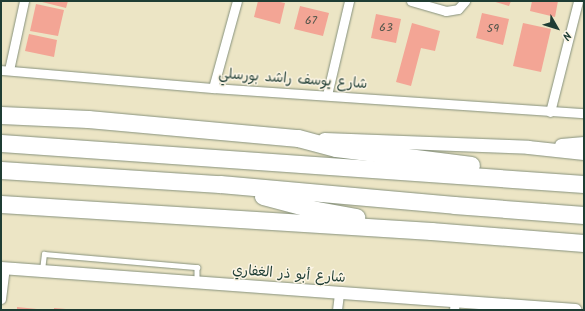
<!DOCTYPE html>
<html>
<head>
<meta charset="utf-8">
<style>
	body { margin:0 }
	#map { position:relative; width:585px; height:311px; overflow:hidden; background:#ece5c5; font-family:Kalam,"Playpen Sans Arabic",sans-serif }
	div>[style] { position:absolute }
	.building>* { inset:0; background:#f3a595 }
	.roads { filter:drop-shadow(0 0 1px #86917c) drop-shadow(0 0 1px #86917c) }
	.service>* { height:4.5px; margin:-2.25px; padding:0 2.25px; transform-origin:2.25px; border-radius:2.25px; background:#fff }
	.minor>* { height:9px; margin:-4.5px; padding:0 4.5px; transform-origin:4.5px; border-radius:4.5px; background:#fff }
	.tertiary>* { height:12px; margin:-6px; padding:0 6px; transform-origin:6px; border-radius:6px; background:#fff }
	.secondary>* { height:13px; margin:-6.5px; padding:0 6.5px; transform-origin:6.5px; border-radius:6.5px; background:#fff }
	.motorway>* { height:17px; margin:-8.5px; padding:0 8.5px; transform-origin:8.5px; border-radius:8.5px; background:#fff }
	span { translate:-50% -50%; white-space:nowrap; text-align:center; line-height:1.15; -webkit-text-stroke:3px #fcf5e5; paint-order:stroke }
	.number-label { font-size:12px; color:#54574c }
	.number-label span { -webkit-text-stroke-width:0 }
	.street-label { font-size:14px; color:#1f3d34 }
	.frame { position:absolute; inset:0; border:2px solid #1f3d34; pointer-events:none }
	.north { position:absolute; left:537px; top:8px; width:40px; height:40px; -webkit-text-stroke:3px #fcf5e5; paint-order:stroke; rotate:129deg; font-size:11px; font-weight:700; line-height:16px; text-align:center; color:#1f3d34 }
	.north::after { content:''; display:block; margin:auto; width:14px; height:18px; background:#1f3d34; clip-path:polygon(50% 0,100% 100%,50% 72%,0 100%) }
</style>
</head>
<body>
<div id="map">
	<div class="building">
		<i style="clip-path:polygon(38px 1px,68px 1px,66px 8px)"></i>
		<i style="clip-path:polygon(258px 1px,275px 1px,285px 3px,280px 24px,254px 17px)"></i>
		<i style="clip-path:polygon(492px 1px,511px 1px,509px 6px)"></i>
		<i style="clip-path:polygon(532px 1px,558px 1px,555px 17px,530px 11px)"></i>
		<i style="clip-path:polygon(36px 4px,64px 10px,58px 36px,30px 31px)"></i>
		<i style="clip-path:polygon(300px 6px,329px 13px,323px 36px,294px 29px)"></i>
		<i style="clip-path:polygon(482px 13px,509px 19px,503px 45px,476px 38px)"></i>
		<i style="clip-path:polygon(376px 14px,401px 19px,396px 43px,371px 38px)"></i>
		<i style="clip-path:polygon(412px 23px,440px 31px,435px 51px,421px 48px,411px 86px,396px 82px)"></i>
		<i style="clip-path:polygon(523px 23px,551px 29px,541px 72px,513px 66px)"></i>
		<i style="clip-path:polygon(29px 34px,57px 40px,54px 57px,25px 51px)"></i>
		<i style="clip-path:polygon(17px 307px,37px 309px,37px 310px,17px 310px)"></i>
		<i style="clip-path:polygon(54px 308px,66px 309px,66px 310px,54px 310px)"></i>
	</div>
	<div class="roads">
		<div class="service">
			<i style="left:42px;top:270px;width:16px;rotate:-83deg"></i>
			<i style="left:44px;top:254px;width:154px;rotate:4.9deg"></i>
			<i style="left:197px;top:267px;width:14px;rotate:90deg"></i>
		</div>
		<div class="minor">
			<i style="left:411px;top:1px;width:36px;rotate:16deg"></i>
			<i style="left:446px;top:11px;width:12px;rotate:-9deg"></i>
			<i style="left:458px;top:9px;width:11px;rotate:-49deg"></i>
			<i style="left:1px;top:70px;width:213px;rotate:4.9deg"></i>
			<i style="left:213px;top:88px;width:372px;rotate:3.9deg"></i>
			<i style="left:9px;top:70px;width:71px;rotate:-77.7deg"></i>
			<i style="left:213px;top:88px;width:90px;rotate:-74.6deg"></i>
			<i style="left:327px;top:95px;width:97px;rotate:-76.8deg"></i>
			<i style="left:550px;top:112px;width:114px;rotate:-75.8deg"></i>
			<i style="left:1px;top:299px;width:31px;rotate:-83deg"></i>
			<i style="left:337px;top:310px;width:17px;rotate:-83deg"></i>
			<i style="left:454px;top:310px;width:9px;rotate:-84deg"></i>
		</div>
		<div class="tertiary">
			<i style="left:1px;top:268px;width:576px;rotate:4.18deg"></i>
		</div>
		<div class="secondary">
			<i style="left:324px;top:139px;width:204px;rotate:2.2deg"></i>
			<i style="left:528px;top:147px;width:56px;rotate:6.1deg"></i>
			<i style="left:561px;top:145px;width:23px;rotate:-5deg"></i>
		</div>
		<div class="motorway">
			<i style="left:1px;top:115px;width:87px;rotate:2.6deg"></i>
			<i style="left:88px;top:119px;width:211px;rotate:5.2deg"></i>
			<i style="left:298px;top:138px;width:39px;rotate:15deg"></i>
			<i style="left:336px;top:148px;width:136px;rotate:7.2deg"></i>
			<i style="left:1px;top:143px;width:584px;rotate:4.02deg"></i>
			<i style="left:1px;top:170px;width:219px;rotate:3.7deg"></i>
			<i style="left:220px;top:184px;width:235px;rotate:5.1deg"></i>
			<i style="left:454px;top:205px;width:130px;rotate:4.4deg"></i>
			<i style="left:263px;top:196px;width:51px;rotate:14.9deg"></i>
			<i style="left:312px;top:209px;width:45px;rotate:10.3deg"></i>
			<i style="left:1px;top:204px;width:431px;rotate:3.6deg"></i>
			<i style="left:431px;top:231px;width:153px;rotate:4.5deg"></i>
		</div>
	</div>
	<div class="number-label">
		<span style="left:311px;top:21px">67</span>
		<span style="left:386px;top:28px">63</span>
		<span style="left:493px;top:29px">59</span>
	</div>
	<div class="street-label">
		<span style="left:293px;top:79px;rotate:4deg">شارع يوسف راشد بورسلي</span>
		<span style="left:289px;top:274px;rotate:4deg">شارع أبو ذر الغفاري</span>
	</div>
	<div class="frame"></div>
	<div class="north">N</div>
</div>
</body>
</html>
